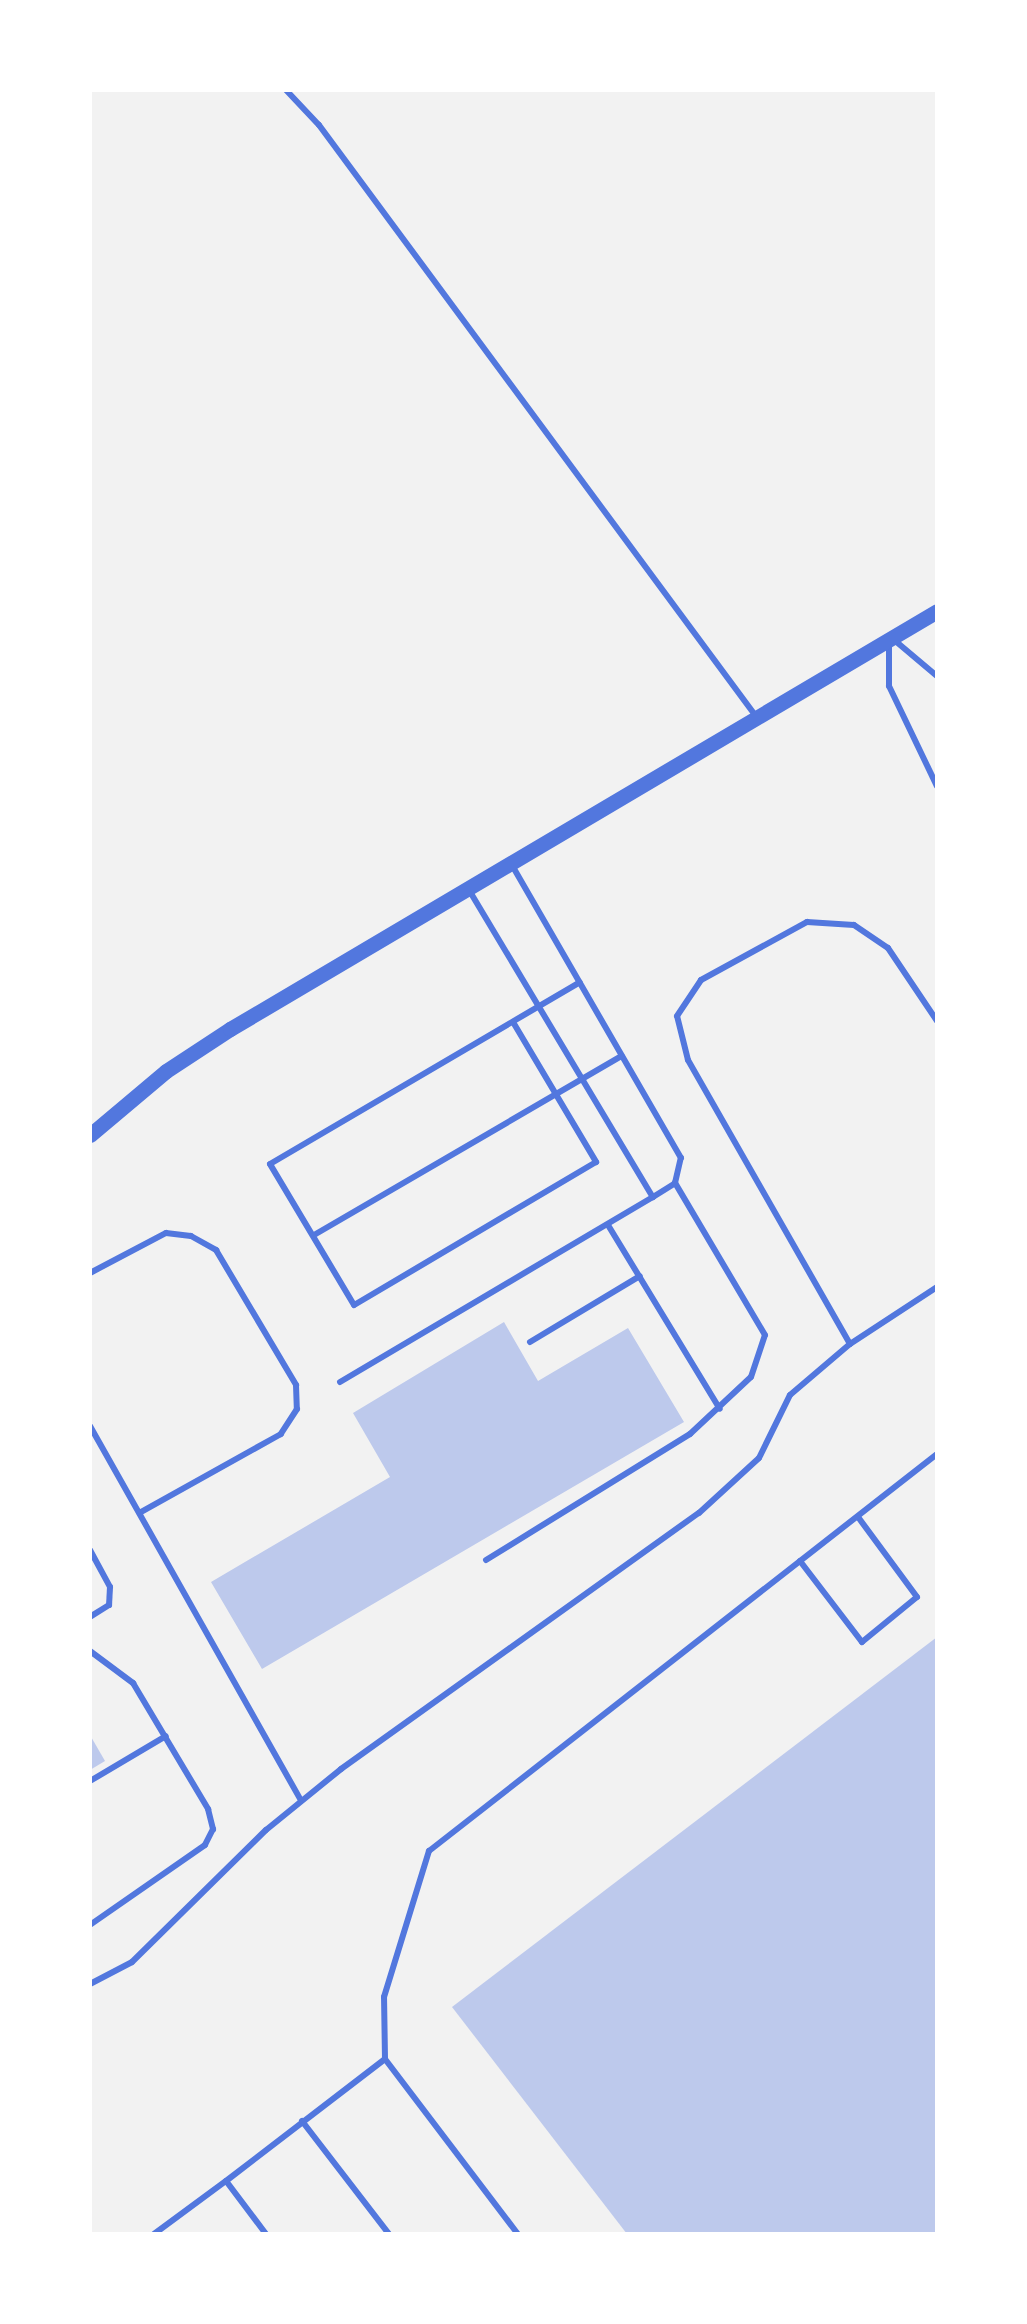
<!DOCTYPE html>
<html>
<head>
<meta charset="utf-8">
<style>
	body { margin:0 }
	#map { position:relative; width:1027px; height:2324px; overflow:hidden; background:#f2f2f2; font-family:Arial,sans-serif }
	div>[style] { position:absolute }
	.building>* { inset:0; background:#bdc9ec }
	.service>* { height:6px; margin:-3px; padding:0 3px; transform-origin:3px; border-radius:3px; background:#5277de }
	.tertiary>* { height:15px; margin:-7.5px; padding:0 7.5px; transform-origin:7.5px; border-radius:7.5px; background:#5277de }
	span { translate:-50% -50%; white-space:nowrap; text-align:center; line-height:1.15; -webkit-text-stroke:8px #fff; paint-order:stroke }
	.frame { position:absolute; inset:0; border:92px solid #fff; pointer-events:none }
</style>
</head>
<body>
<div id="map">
	<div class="building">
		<i style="clip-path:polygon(504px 1322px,538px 1381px,628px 1328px,684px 1422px,262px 1669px,211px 1582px,390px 1477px,353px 1413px)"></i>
		<i style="clip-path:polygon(937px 1637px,937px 2234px,627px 2234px,452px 2007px)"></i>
		<i style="clip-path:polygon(90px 1735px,105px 1761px,90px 1770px)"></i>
	</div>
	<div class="service">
		<i style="left:286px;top:90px;width:48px;rotate:46.7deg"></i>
		<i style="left:319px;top:125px;width:734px;rotate:53.54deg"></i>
		<i style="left:893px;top:639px;width:57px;rotate:40.1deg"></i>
		<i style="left:889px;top:643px;width:43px;rotate:90deg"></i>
		<i style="left:889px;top:686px;width:111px;rotate:64.4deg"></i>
		<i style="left:469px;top:890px;width:358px;rotate:59.1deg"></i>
		<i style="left:653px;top:1197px;width:26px;rotate:-32deg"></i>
		<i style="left:675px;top:1183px;width:26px;rotate:-77deg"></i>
		<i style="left:681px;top:1158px;width:342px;rotate:-120deg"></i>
		<i style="left:513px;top:1022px;width:163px;rotate:59.3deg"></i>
		<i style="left:596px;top:1162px;width:281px;rotate:149.4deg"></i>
		<i style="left:354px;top:1305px;width:164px;rotate:-120.8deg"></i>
		<i style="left:270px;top:1164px;width:359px;rotate:-30.4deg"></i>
		<i style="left:608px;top:1225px;width:215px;rotate:58.7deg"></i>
		<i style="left:314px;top:1235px;width:356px;rotate:-30.2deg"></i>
		<i style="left:90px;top:1273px;width:86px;rotate:-27.8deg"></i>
		<i style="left:166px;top:1233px;width:25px;rotate:7deg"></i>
		<i style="left:191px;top:1236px;width:29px;rotate:29deg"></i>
		<i style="left:216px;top:1250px;width:157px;rotate:59.3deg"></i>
		<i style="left:296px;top:1385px;width:24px;rotate:88deg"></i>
		<i style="left:297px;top:1409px;width:30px;rotate:123deg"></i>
		<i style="left:281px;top:1434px;width:162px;rotate:150.9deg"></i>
		<i style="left:530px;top:1342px;width:128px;rotate:-31deg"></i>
		<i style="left:850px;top:1344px;width:327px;rotate:-119.7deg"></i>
		<i style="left:688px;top:1060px;width:45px;rotate:-104deg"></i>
		<i style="left:677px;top:1016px;width:43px;rotate:-56.3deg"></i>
		<i style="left:701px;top:980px;width:121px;rotate:-28.7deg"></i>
		<i style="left:807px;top:922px;width:47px;rotate:3.7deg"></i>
		<i style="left:854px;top:925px;width:41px;rotate:34.1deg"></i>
		<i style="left:888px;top:948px;width:88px;rotate:56.1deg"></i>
		<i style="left:340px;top:1382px;width:364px;rotate:-30.6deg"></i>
		<i style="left:90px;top:1426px;width:430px;rotate:60.6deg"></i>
		<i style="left:90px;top:1550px;width:42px;rotate:61.6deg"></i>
		<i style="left:110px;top:1587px;width:18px;rotate:93deg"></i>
		<i style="left:109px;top:1605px;width:22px;rotate:148deg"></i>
		<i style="left:486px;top:1560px;width:240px;rotate:-31.7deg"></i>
		<i style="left:690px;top:1434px;width:83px;rotate:-43.1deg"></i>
		<i style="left:751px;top:1377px;width:44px;rotate:-71.6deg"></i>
		<i style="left:765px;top:1335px;width:177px;rotate:-120.6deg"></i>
		<i style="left:800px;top:1561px;width:102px;rotate:52.6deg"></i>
		<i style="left:862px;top:1642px;width:71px;rotate:-39.3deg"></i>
		<i style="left:917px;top:1597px;width:99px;rotate:-126.4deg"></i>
		<i style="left:90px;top:1651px;width:54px;rotate:36.7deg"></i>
		<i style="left:133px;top:1683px;width:147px;rotate:59.2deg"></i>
		<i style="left:208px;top:1809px;width:21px;rotate:76deg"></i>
		<i style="left:213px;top:1829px;width:18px;rotate:117deg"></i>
		<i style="left:205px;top:1845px;width:140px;rotate:145.2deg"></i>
		<i style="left:90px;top:1781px;width:88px;rotate:-30.6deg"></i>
		<i style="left:90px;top:1984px;width:47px;rotate:-27.6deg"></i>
		<i style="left:132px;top:1962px;width:188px;rotate:-44.6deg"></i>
		<i style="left:266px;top:1830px;width:97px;rotate:-39.1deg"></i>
		<i style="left:341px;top:1769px;width:440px;rotate:-35.6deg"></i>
		<i style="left:699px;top:1513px;width:81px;rotate:-42.5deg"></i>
		<i style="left:759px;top:1458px;width:70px;rotate:-63.8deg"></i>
		<i style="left:790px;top:1395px;width:79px;rotate:-40.4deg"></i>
		<i style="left:850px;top:1344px;width:104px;rotate:-33.2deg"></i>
		<i style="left:385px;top:2059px;width:220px;rotate:52.8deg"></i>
		<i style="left:302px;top:2121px;width:143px;rotate:52.4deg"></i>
		<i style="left:154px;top:2234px;width:89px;rotate:-36.4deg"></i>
		<i style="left:266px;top:2234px;width:66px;rotate:-127deg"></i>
		<i style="left:226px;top:2181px;width:200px;rotate:-37.5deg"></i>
		<i style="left:385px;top:2059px;width:62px;rotate:-90.9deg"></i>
		<i style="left:384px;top:1997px;width:153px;rotate:-72.9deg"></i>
		<i style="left:429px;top:1851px;width:645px;rotate:-38.01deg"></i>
	</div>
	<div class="tertiary">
		<i style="left:90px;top:1135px;width:99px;rotate:-40.1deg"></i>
		<i style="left:166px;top:1071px;width:77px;rotate:-33.3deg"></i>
		<i style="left:230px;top:1029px;width:821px;rotate:-30.59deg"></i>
	</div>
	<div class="frame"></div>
</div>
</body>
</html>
